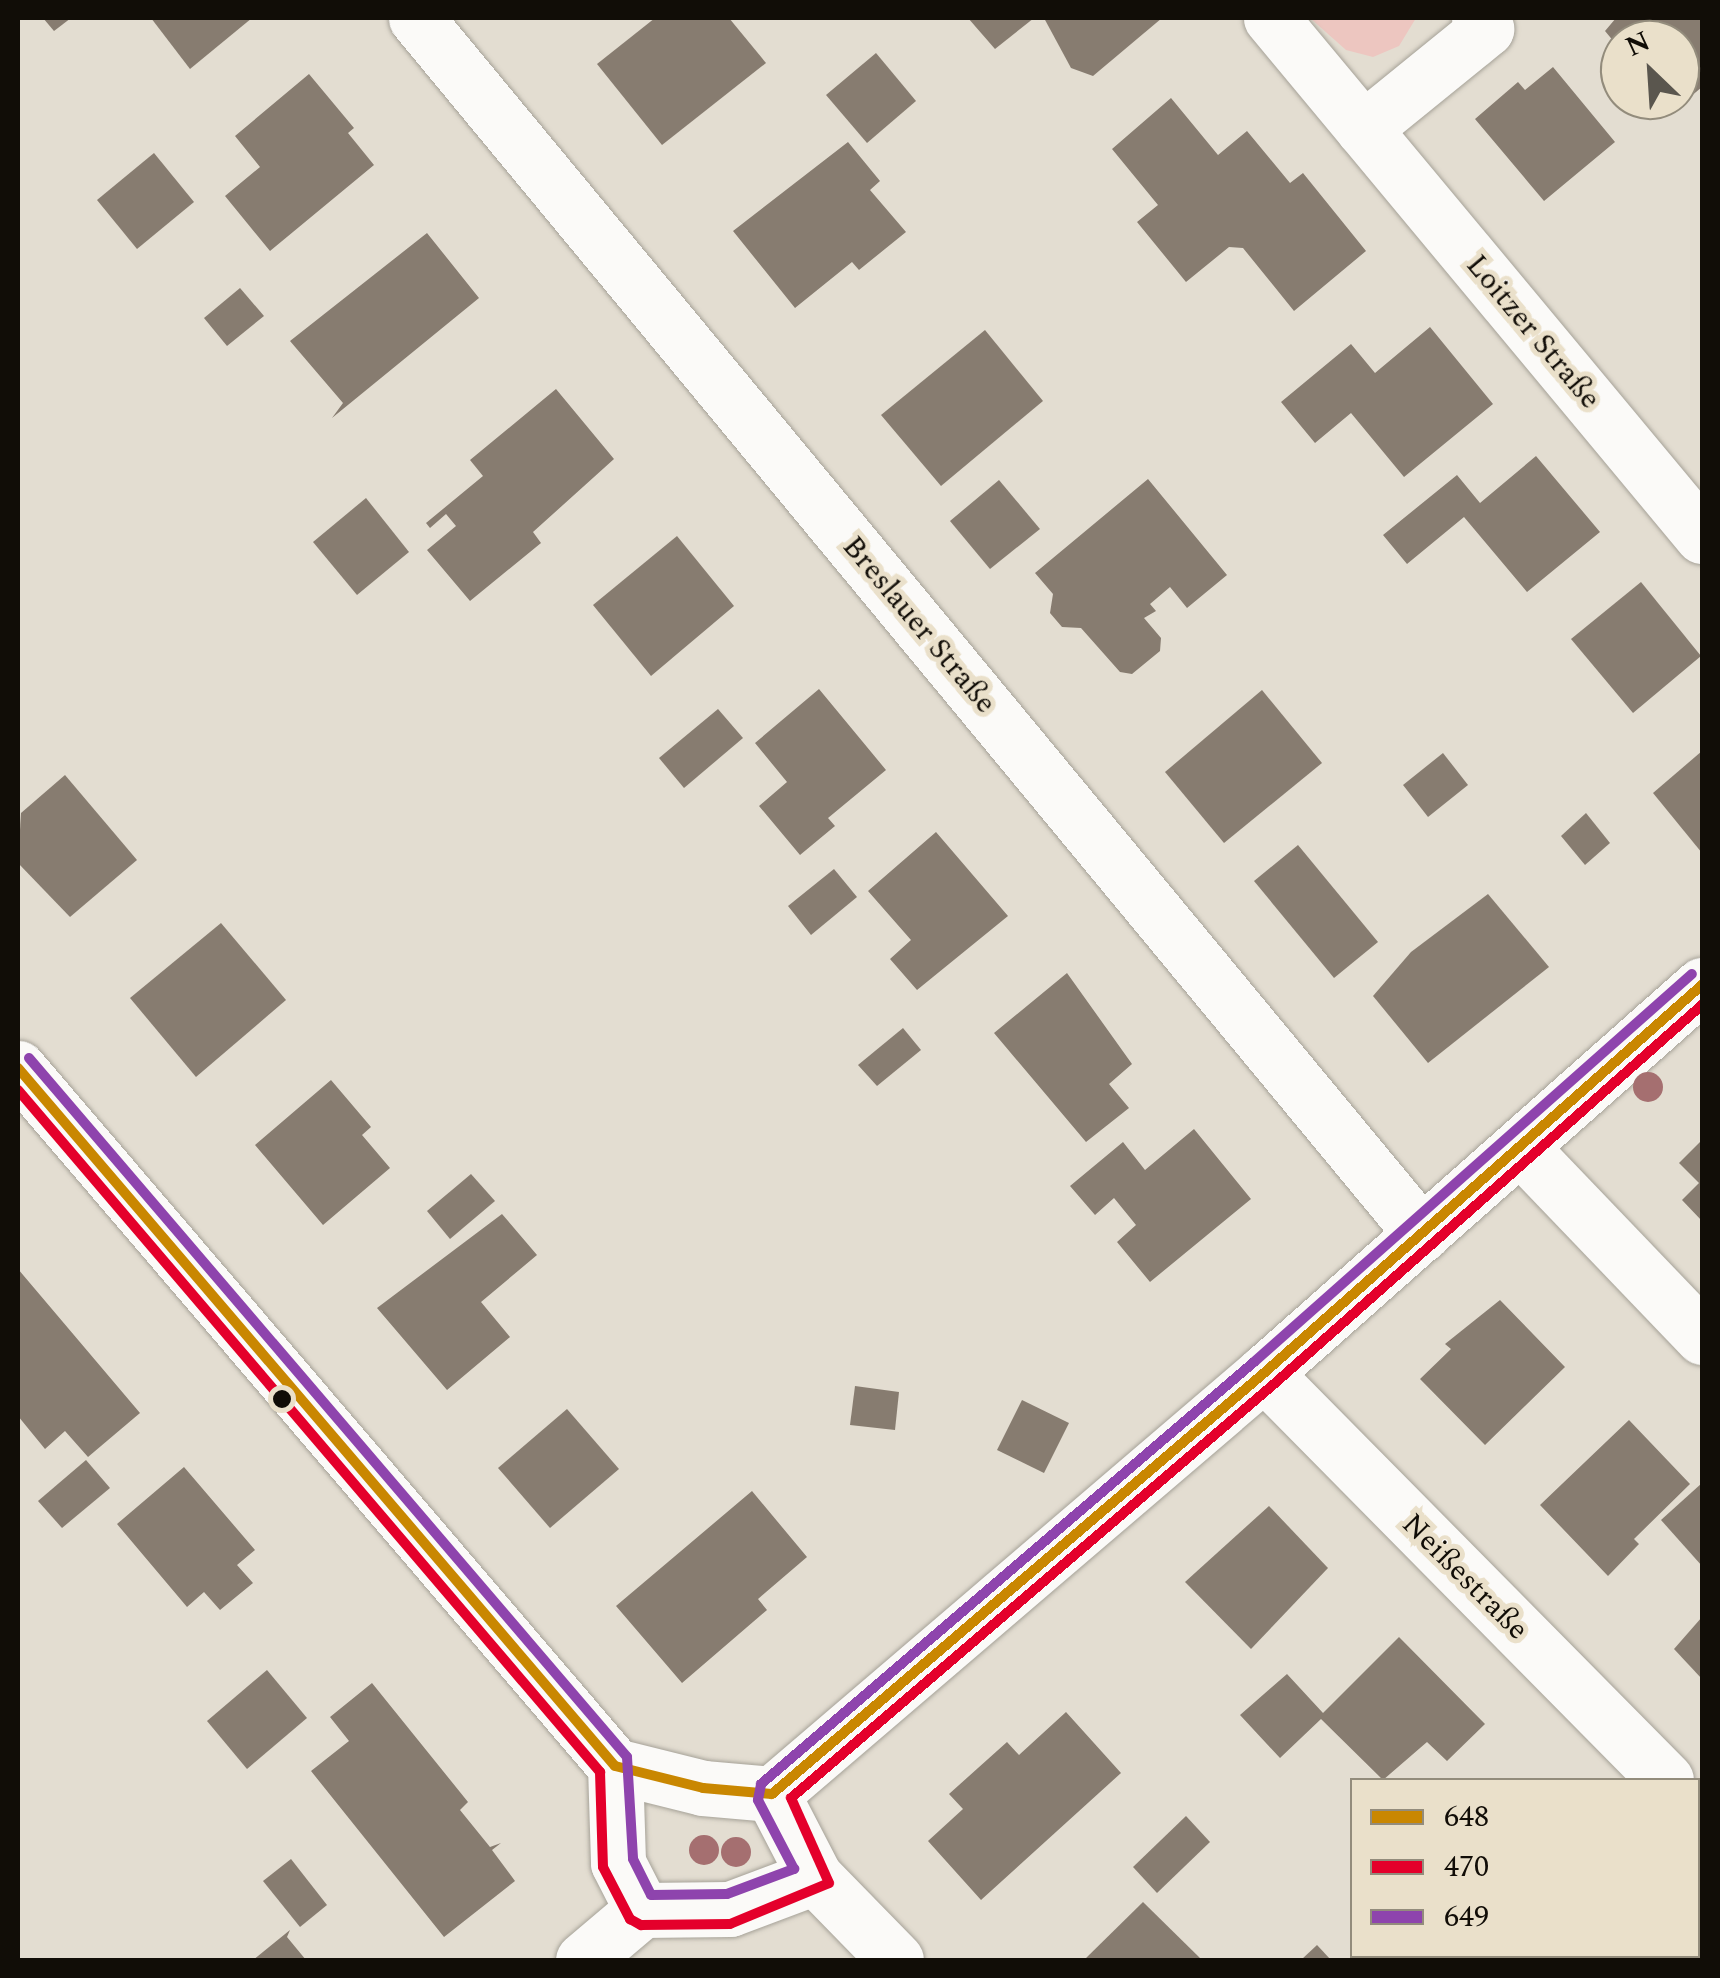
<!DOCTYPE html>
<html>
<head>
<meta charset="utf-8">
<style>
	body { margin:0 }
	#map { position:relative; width:1720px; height:1978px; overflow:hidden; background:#e3ddd1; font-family:Spectral,serif }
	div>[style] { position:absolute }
	.green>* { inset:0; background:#edc6c0 }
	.building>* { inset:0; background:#877c70 }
	.roads { filter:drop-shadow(0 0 2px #a6a298) drop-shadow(0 0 2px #a6a298) }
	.minor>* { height:55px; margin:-27.5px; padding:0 27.5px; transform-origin:27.5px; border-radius:27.5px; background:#fbfaf8 }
	.bus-1>* { height:10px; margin:-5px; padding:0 5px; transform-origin:5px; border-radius:5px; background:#c98701 }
	.bus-2>* { height:10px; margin:-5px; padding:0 5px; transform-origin:5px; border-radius:5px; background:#e4002b }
	.bus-3>* { height:10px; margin:-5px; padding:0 5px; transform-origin:5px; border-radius:5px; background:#8e44ad }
	.trees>* { width:30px; height:30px; margin:-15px; border-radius:50%; background:#a56f70 }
	.dots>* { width:28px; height:28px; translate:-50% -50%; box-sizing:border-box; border:5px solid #eae0ca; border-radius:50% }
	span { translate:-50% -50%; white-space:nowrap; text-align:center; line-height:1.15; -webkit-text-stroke:10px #eae0ca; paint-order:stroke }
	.street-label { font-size:30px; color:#110d07 }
	.frame { position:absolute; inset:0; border:20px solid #110d07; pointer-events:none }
	.legend { position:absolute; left:1350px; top:1778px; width:350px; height:180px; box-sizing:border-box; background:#eae0ca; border:2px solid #938c7c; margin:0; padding:12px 18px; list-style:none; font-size:30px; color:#110d07 }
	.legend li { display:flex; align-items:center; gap:20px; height:50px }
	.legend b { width:50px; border:2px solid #938c7c }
	.north { position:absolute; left:1600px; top:20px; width:100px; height:100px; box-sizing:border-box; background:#eae0ca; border:2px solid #938c7c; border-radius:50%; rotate:335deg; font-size:28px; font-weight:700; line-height:40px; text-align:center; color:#110d07 }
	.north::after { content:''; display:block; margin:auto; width:35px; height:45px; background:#5a564e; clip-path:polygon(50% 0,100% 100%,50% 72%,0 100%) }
</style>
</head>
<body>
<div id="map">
	<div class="green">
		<i style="clip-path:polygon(1310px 18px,1416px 18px,1399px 46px,1373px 57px,1346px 50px)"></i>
	</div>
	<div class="building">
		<i style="clip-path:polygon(43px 18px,71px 18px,54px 31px)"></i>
		<i style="clip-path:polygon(151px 18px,252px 18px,190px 69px)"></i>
		<i style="clip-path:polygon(655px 18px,729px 18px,766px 63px,662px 145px,597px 64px)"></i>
		<i style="clip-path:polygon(968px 18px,1034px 18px,995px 49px)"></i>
		<i style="clip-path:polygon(1044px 18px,1162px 18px,1093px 76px,1071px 68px)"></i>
		<i style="clip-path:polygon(1616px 18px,1702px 18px,1702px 87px,1672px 112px,1662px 100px,1680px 100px,1680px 40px,1620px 40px,1620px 49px,1605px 31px)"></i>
		<i style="clip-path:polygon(876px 53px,916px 101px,867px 143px,826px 95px)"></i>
		<i style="clip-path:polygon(1553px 67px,1615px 142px,1544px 201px,1475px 119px,1518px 82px,1525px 90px)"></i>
		<i style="clip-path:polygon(309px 74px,354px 128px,348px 133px,374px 165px,270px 251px,225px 196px,260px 167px,235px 136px)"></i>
		<i style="clip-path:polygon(1171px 98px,1218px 155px,1247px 131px,1290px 183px,1303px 173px,1366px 251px,1294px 311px,1243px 248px,1229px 247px,1186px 282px,1137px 222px,1158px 205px,1112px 149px)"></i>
		<i style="clip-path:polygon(848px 142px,880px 181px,870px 190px,906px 232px,859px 270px,852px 262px,795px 308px,733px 231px)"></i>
		<i style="clip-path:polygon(154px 153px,194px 202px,137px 249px,97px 200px)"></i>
		<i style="clip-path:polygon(427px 233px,479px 298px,332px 418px,343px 403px,290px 341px)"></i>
		<i style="clip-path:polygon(240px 288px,264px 316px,227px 346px,204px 318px)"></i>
		<i style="clip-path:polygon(1430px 327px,1493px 404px,1404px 477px,1351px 413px,1315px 443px,1281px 402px,1351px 344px,1375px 373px)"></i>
		<i style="clip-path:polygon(985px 330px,1043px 401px,941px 486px,881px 415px)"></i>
		<i style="clip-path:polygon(556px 389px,614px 459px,533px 532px,541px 543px,470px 601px,427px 550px,456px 526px,446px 514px,430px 528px,426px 523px,483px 476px,470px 460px)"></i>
		<i style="clip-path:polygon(1536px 456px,1600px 532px,1527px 592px,1464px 517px,1407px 564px,1383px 535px,1457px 475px,1480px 503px)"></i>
		<i style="clip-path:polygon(1148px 479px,1227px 575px,1187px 608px,1170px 587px,1150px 604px,1156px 611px,1144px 618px,1161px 638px,1160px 651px,1132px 674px,1120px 672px,1081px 628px,1062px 627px,1050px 613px,1053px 594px,1035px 573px)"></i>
		<i style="clip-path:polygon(999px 480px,1040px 529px,990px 569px,950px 521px)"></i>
		<i style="clip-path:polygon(366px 498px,409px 552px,357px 595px,313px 542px)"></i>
		<i style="clip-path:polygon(677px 536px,734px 606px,651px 676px,593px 605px)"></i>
		<i style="clip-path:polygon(1641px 582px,1701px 656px,1633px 713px,1571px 639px)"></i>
		<i style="clip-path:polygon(819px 689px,886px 770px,828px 818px,835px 826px,800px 855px,759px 806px,787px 782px,755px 743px)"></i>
		<i style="clip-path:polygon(1262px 690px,1322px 763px,1224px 843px,1165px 772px)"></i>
		<i style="clip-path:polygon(718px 709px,743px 738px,684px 788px,659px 758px)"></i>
		<i style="clip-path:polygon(1702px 751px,1702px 853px,1653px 793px)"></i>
		<i style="clip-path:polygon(1443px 753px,1468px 785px,1428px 817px,1403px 785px)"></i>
		<i style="clip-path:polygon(65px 775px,137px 860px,70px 917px,18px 863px,21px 813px)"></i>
		<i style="clip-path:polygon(1586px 813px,1610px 843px,1585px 865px,1561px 836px)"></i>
		<i style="clip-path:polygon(936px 832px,1008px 916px,917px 990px,890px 959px,911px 940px,868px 891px)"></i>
		<i style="clip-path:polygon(1298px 845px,1378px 942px,1334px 978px,1254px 881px)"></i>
		<i style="clip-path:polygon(834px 869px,857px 897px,811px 935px,788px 906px)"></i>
		<i style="clip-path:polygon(1488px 894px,1549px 967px,1428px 1063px,1373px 996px,1411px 952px)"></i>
		<i style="clip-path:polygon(221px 923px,286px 1000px,196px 1077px,130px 998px)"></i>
		<i style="clip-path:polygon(1067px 973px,1132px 1064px,1109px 1084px,1129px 1108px,1086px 1142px,994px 1033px)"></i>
		<i style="clip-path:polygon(903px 1028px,921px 1050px,877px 1086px,858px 1065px)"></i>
		<i style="clip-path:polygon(331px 1080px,371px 1127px,362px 1135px,390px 1168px,323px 1225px,255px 1145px)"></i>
		<i style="clip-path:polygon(1194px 1129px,1251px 1199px,1150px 1282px,1117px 1242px,1136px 1225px,1114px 1198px,1095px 1215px,1070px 1186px,1123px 1142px,1145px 1170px)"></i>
		<i style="clip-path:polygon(1702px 1140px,1702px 1221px,1682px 1200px,1699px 1183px,1679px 1163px)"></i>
		<i style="clip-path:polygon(471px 1174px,495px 1201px,450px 1239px,427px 1211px)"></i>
		<i style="clip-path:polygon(502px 1214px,537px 1255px,481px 1302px,510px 1337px,447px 1390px,377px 1308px)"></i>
		<i style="clip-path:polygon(18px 1269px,140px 1413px,88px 1457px,65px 1431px,45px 1449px,18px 1416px)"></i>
		<i style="clip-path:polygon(1500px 1300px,1565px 1367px,1485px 1445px,1420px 1379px,1451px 1349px,1445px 1344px)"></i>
		<i style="clip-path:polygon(855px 1386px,899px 1392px,895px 1430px,850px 1425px)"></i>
		<i style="clip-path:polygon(1022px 1400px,1069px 1423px,1044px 1473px,997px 1450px)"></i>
		<i style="clip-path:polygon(567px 1409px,619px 1469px,550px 1528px,498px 1468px)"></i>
		<i style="clip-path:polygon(1629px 1420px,1690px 1484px,1634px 1539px,1639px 1544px,1608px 1576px,1540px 1505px)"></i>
		<i style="clip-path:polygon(86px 1460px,110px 1488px,62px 1528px,38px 1501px)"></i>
		<i style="clip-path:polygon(184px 1467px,255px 1550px,237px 1565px,253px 1583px,220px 1610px,204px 1592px,187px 1607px,117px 1524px)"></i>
		<i style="clip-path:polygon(1702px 1483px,1702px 1566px,1661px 1520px)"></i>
		<i style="clip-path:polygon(752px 1491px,807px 1557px,758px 1599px,767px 1610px,682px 1683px,616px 1606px)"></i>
		<i style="clip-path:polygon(1269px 1506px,1328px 1568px,1251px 1649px,1185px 1582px)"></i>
		<i style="clip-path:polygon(1702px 1617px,1702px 1679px,1674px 1649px)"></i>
		<i style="clip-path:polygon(1399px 1637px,1485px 1724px,1447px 1761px,1427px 1742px,1383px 1780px,1321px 1719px,1280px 1758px,1240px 1715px,1287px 1674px,1323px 1713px)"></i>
		<i style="clip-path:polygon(267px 1670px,307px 1718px,247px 1769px,207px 1721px)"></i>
		<i style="clip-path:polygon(372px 1683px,468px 1802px,460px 1810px,490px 1847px,501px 1843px,492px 1850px,515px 1881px,444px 1937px,311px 1771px,349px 1741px,330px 1717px)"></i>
		<i style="clip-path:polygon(1066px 1712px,1121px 1773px,981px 1900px,928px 1841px,963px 1809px,949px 1794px,1007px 1742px,1019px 1755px)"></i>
		<i style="clip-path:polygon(1186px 1816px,1210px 1842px,1157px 1893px,1133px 1867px)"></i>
		<i style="clip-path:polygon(291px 1859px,327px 1905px,300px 1927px,263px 1881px)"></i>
		<i style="clip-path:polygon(1143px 1902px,1202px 1960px,1084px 1960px)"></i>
		<i style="clip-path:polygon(1698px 1903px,1702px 1960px,1596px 1960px,1698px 1956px)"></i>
		<i style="clip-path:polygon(290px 1930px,287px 1937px,306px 1960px,253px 1960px)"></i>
		<i style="clip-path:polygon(1317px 1945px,1331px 1960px,1301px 1960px)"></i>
	</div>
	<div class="roads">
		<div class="minor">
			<i style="left:416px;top:18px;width:1578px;rotate:50.4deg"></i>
			<i style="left:1271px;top:18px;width:674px;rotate:50.24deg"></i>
			<i style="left:1363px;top:129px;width:159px;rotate:-39.1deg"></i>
			<i style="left:1486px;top:29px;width:13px;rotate:-122deg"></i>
			<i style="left:18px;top:1068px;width:918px;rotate:49.46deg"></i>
			<i style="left:615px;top:1766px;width:91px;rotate:14deg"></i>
			<i style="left:703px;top:1788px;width:69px;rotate:5deg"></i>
			<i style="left:1521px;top:1148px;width:262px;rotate:46.2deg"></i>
			<i style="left:1264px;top:1373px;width:572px;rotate:45.35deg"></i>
			<i style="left:615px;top:1766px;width:97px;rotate:88.2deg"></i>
			<i style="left:618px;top:1863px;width:53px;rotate:62.9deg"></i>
			<i style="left:772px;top:1794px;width:648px;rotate:-40.55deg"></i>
			<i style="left:1264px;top:1373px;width:585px;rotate:-41.54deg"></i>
			<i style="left:772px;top:1794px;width:93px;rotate:62.6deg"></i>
			<i style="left:815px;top:1877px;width:116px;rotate:45.7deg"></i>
			<i style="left:583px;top:1960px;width:77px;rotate:-40.3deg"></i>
			<i style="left:642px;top:1910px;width:88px;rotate:-0.7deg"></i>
			<i style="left:730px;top:1909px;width:91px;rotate:-20.6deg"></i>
		</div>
	</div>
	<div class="bus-1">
		<i style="left:18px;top:1068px;width:918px;rotate:49.46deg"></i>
		<i style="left:615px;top:1766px;width:91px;rotate:14deg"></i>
		<i style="left:703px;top:1788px;width:69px;rotate:5deg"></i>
		<i style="left:772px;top:1794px;width:648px;rotate:-40.55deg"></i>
		<i style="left:1264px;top:1373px;width:585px;rotate:-41.54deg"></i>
	</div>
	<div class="bus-2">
		<i style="left:18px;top:1090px;width:897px;rotate:49.52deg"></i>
		<i style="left:600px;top:1772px;width:95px;rotate:88.2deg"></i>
		<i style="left:603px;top:1867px;width:59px;rotate:62.6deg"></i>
		<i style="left:630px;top:1919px;width:13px;rotate:29deg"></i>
		<i style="left:641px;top:1925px;width:89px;rotate:-0.6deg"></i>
		<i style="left:730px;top:1924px;width:107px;rotate:-22.5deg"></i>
		<i style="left:829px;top:1883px;width:93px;rotate:-114.1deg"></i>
		<i style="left:791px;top:1798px;width:636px;rotate:-40.6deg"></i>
		<i style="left:1274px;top:1384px;width:572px;rotate:-41.53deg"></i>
	</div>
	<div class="bus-3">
		<i style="left:29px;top:1058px;width:920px;rotate:49.45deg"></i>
		<i style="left:627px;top:1757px;width:102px;rotate:86.6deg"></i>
		<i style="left:633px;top:1859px;width:40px;rotate:63.4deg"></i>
		<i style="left:651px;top:1895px;width:76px;rotate:-0.8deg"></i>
		<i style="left:727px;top:1894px;width:72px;rotate:-20.5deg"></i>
		<i style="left:794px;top:1869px;width:78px;rotate:-117.6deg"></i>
		<i style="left:758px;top:1800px;width:16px;rotate:-79deg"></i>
		<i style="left:761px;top:1784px;width:649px;rotate:-40.56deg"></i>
		<i style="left:1254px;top:1362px;width:585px;rotate:-41.54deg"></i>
	</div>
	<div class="trees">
		<i style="left:1648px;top:1087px"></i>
		<i style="left:704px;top:1850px"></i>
		<i style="left:736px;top:1852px"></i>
	</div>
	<div class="dots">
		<i style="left:282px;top:1399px;background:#110d07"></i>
	</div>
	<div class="street-label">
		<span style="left:1533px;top:332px;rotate:50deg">Loitzer Straße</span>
		<span style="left:919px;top:625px;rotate:50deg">Breslauer Straße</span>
		<span style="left:1465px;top:1577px;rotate:45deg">Neißestraße</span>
	</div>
	<div class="frame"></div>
	<ul class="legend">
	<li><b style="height:12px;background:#c98701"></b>648</li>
	<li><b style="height:12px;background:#e4002b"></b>470</li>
	<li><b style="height:12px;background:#8e44ad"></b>649</li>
	</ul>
	<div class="north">N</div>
</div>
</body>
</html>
